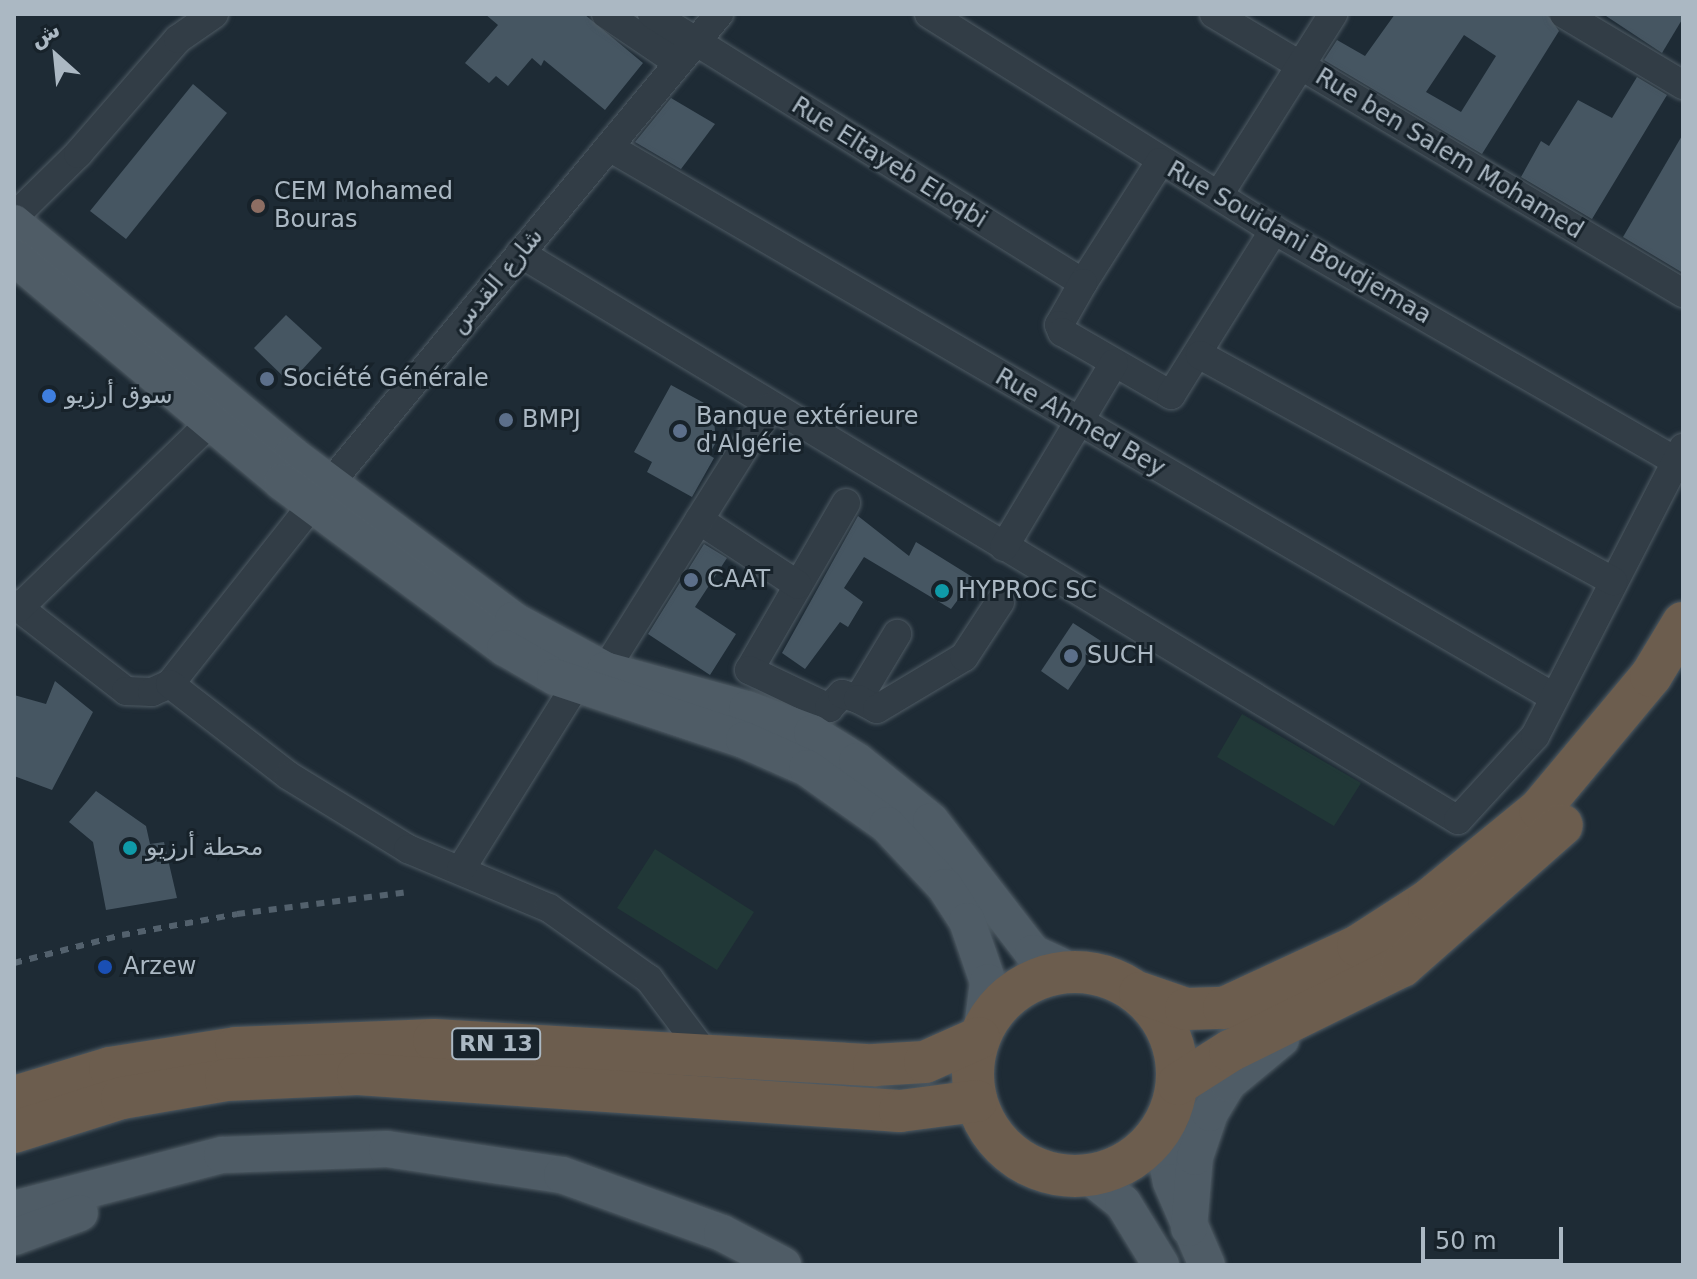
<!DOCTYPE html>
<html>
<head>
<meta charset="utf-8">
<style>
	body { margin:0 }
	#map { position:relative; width:1697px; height:1279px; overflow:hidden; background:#1e2b35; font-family:"DejaVu Sans","Noto Naskh Arabic",sans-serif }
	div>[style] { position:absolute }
	.green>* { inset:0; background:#213837 }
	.building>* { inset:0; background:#465662 }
	.roads { filter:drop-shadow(0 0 2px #4f5b64) drop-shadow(0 0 2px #4f5b64) }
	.minor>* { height:28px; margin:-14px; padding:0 14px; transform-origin:14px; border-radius:14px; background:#323d46 }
	.major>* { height:36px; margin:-18px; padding:0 18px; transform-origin:18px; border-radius:18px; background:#4f5c66 }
	.highway>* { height:42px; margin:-21px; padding:0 21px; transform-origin:21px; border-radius:21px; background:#6c5d4e }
	.highway>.ring { margin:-21px; padding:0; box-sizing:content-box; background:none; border:42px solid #6c5d4e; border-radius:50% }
	.rail>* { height:6px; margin-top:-3px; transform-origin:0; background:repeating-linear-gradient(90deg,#53616d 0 8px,transparent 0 16px) }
	.dots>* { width:22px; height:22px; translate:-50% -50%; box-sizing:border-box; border:4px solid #17222a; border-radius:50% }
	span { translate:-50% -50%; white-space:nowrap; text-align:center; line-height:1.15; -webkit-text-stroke:6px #17222a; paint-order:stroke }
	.shield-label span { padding:2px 6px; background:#17222a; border:2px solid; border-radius:6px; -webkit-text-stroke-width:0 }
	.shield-label { font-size:22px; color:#abb8c3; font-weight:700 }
	.street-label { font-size:24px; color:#abb8c3 }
	.poi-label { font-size:24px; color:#abb8c3 }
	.left { translate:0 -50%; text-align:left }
	.frame { position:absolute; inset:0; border:16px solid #abb8c3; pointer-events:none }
	.north { position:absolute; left:16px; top:16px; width:80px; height:80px; -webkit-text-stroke:6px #17222a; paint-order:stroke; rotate:333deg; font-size:22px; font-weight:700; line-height:32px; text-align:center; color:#abb8c3 }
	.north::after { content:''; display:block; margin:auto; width:28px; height:36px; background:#abb8c3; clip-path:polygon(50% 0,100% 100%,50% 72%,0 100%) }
	.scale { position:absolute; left:1421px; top:1227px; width:142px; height:36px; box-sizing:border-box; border:4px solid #abb8c3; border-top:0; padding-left:10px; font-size:24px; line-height:28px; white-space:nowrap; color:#abb8c3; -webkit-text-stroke:6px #17222a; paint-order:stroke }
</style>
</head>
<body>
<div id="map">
	<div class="green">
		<i style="clip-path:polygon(1242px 714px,1361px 783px,1334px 826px,1217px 757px)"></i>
		<i style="clip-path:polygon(655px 849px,754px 912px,717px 970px,617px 908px)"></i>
	</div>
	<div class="building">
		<i style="clip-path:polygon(485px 14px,584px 14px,643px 63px,605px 110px,544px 60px,541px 66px,532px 58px,508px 86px,496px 76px,489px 83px,465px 63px,498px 25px)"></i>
		<i style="clip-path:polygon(evenodd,1395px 14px,1547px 14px,1559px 31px,1482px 154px,1324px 60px,1337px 40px,1365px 56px,1395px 14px,1464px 35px,1496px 56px,1461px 112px,1426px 92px,1464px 35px)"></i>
		<i style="clip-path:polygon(1603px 14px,1683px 14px,1683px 18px,1662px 53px)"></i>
		<i style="clip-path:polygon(1637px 77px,1667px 95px,1592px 219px,1521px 177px,1541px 141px,1549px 146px,1578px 100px,1612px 118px)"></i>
		<i style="clip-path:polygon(193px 84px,227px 113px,126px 239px,90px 211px)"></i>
		<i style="clip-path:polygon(671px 98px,715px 124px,681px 169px,635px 142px)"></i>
		<i style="clip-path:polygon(1683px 134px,1683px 273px,1623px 237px)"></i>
		<i style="clip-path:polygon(286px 315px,322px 348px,290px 383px,254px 348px)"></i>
		<i style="clip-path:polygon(671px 385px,704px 403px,699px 412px,714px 420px,716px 442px,709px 455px,714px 458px,692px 497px,647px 472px,652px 462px,634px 452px)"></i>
		<i style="clip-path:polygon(858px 516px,909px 556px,916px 542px,974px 578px,951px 609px,864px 557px,844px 588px,863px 602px,848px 627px,840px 622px,805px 669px,782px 653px)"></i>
		<i style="clip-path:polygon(704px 544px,727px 558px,695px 607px,736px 634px,710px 675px,648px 634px)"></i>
		<i style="clip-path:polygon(1073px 623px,1101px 641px,1068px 690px,1041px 671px)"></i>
		<i style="clip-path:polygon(55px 681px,93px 712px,52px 790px,14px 776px,14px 695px,46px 704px)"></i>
		<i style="clip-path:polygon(96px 791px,146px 826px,150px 844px,164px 842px,177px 898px,106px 910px,93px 842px,69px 822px)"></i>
	</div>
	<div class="roads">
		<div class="minor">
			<i style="left:606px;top:14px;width:86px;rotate:34.1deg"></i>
			<i style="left:652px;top:14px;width:508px;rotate:31.97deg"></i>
			<i style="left:929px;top:14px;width:407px;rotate:32.1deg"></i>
			<i style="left:1274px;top:230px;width:464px;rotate:29.9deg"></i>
			<i style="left:1214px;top:14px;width:546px;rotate:30.75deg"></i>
			<i style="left:1564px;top:14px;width:139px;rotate:30.8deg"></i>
			<i style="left:609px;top:147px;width:1091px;rotate:30.21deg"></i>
			<i style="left:1160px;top:162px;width:143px;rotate:122.5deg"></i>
			<i style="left:1083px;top:283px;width:48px;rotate:119.7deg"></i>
			<i style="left:1059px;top:325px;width:8px;rotate:67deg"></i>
			<i style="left:1062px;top:332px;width:126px;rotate:30deg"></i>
			<i style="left:1171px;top:395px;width:195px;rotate:-58deg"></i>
			<i style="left:1220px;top:193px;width:212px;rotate:-57.7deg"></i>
			<i style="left:14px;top:217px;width:90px;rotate:-44.5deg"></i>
			<i style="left:78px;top:154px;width:152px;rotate:-49deg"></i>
			<i style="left:178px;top:39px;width:44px;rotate:-34.8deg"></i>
			<i style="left:520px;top:253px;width:1096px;rotate:31.15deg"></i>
			<i style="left:1458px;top:820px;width:114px;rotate:-47.5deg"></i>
			<i style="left:1535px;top:736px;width:324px;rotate:-62.8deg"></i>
			<i style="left:1200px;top:355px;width:471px;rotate:28.7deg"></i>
			<i style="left:846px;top:503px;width:193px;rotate:120.1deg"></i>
			<i style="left:749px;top:670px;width:89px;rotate:25.4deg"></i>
			<i style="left:829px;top:708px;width:19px;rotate:-47deg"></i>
			<i style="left:842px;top:694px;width:17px;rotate:17deg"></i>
			<i style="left:858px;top:699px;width:76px;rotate:-59deg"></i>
			<i style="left:699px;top:520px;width:118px;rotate:33.3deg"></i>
			<i style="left:1004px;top:547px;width:214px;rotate:-59.1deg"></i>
			<i style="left:14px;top:604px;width:142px;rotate:37.8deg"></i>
			<i style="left:126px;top:691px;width:26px;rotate:2deg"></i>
			<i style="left:152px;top:692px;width:20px;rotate:-24deg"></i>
			<i style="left:170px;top:684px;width:228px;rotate:-51.6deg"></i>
			<i style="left:312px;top:505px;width:638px;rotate:-50.34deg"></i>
			<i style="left:19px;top:608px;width:267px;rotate:-44.1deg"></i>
			<i style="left:605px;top:670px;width:310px;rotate:-57.9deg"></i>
			<i style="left:170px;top:684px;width:150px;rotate:37.7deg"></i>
			<i style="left:289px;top:776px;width:140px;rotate:31.5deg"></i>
			<i style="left:408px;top:849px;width:153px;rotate:22.7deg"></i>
			<i style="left:549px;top:908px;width:123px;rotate:35.4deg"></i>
			<i style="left:649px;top:979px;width:95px;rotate:53.1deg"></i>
			<i style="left:858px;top:699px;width:21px;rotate:28deg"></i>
			<i style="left:877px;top:709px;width:101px;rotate:-30.9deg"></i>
			<i style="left:964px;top:657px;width:66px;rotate:-56.8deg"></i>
			<i style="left:461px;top:869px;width:217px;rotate:-58deg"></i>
		</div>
		<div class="major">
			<i style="left:14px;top:223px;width:362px;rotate:39.8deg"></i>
			<i style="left:292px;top:455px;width:276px;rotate:36.7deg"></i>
			<i style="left:513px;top:620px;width:105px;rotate:28.5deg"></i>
			<i style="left:605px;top:670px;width:147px;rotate:15.4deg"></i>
			<i style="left:747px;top:709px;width:69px;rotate:20.3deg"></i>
			<i style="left:812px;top:733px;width:53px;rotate:31.9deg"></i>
			<i style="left:857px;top:761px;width:95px;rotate:39deg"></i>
			<i style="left:931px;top:821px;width:167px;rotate:52.3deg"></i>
			<i style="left:1033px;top:953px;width:43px;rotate:24.8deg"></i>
			<i style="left:14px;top:257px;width:350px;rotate:40deg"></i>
			<i style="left:282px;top:482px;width:278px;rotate:36.7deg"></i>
			<i style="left:505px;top:648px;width:58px;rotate:30.1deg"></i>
			<i style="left:555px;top:677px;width:199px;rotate:18.4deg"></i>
			<i style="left:744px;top:740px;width:69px;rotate:24deg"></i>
			<i style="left:807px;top:768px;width:98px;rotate:35.5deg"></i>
			<i style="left:887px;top:825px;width:85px;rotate:46.9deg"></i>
			<i style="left:945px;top:887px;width:40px;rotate:57.1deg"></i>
			<i style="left:967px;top:921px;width:65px;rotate:71deg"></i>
			<i style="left:988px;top:982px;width:47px;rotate:97.3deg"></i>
			<i style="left:1169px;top:1117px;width:40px;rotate:94.3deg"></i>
			<i style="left:1166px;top:1157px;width:25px;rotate:79deg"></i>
			<i style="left:1171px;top:1182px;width:90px;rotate:66.6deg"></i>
			<i style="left:1089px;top:1176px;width:43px;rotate:38.5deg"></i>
			<i style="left:1123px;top:1203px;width:73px;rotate:58.5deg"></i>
			<i style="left:14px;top:1209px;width:215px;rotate:-14.6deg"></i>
			<i style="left:222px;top:1155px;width:165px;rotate:-2.1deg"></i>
			<i style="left:387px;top:1149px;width:177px;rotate:8.5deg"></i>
			<i style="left:562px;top:1175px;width:170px;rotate:19.9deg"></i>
			<i style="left:722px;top:1233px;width:69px;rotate:27.7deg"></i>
			<i style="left:1189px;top:1228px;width:71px;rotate:-85.2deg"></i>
			<i style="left:1195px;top:1157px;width:46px;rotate:-71.2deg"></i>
			<i style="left:1210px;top:1113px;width:35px;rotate:-59deg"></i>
			<i style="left:1228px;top:1083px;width:69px;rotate:-39.7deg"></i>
			<i style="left:14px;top:1237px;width:70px;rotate:-20deg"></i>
		</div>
		<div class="highway">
			<i class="ring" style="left:973px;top:972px;width:162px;height:162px"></i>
			<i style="left:1140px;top:993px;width:49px;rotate:19.2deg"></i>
			<i style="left:1186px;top:1009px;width:38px;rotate:-2deg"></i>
			<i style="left:1224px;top:1008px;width:148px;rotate:-24.8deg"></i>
			<i style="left:1358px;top:946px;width:85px;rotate:-32.9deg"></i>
			<i style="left:1429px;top:900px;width:144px;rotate:-39.3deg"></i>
			<i style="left:1540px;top:809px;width:173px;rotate:-50.2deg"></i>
			<i style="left:1651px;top:676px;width:62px;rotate:-58.9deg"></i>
			<i style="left:1178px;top:1084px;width:62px;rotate:-32.4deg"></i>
			<i style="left:1230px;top:1051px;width:192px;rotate:-26.3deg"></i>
			<i style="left:1402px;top:966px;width:213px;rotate:-41.4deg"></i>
			<i style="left:14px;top:1097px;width:100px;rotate:-16.8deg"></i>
			<i style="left:110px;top:1068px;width:128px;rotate:-9deg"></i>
			<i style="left:236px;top:1048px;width:198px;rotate:-2.3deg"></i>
			<i style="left:434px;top:1040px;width:441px;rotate:3.3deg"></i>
			<i style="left:874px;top:1065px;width:51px;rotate:-3.4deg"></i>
			<i style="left:925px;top:1062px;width:59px;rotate:-24deg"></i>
			<i style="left:14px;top:1132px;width:113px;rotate:-17.5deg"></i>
			<i style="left:122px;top:1098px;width:106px;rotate:-9.8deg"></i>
			<i style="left:226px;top:1080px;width:132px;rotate:-2.6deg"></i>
			<i style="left:358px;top:1074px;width:543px;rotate:3.91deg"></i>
			<i style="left:900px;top:1111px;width:77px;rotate:-7.5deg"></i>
		</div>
	</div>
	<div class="rail">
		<i style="left:14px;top:963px;width:112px;rotate:-14.5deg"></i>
		<i style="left:122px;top:935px;width:117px;rotate:-10.3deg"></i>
		<i style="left:237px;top:914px;width:173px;rotate:-7.3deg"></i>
	</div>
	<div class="dots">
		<i style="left:258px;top:206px;background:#8d6e63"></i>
		<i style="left:267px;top:379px;background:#5c6f8a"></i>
		<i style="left:49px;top:396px;background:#3f7fe0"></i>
		<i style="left:506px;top:420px;background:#5c6f8a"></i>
		<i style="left:680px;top:431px;background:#5c6f8a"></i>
		<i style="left:691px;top:580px;background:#5c6f8a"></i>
		<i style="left:942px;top:591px;background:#0f9aa8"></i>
		<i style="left:1071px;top:656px;background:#5c6f8a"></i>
		<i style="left:130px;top:848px;background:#0f9aa8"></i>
		<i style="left:105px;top:967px;background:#1a4fb4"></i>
	</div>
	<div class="shield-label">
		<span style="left:496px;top:1044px">RN 13</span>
	</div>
	<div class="street-label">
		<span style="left:1449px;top:154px;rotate:31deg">Rue ben Salem Mohamed</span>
		<span style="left:889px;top:163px;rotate:32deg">Rue Eltayeb Eloqbi</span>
		<span style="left:1299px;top:243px;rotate:30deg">Rue Souidani Boudjemaa</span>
		<span style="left:497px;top:281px;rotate:-50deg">شارع القدس</span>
		<span style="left:1080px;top:423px;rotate:30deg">Rue Ahmed Bey</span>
	</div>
	<div class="poi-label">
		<span class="left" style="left:274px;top:206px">CEM Mohamed<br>Bouras</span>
		<span class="left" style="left:283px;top:379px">Société Générale</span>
		<span class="left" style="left:65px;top:396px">سوق أرزيو</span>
		<span class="left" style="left:696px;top:431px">Banque extérieure<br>d'Algérie</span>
		<span class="left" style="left:522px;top:420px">BMPJ</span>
		<span class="left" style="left:707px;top:580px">CAAT</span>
		<span class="left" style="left:958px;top:591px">HYPROC SC</span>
		<span class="left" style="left:1087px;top:656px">SUCH</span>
		<span class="left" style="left:146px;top:848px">محطة أرزيو</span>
		<span class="left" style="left:123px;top:967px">Arzew</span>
	</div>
	<div class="frame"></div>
	<div class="north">ش</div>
	<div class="scale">50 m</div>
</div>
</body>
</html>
